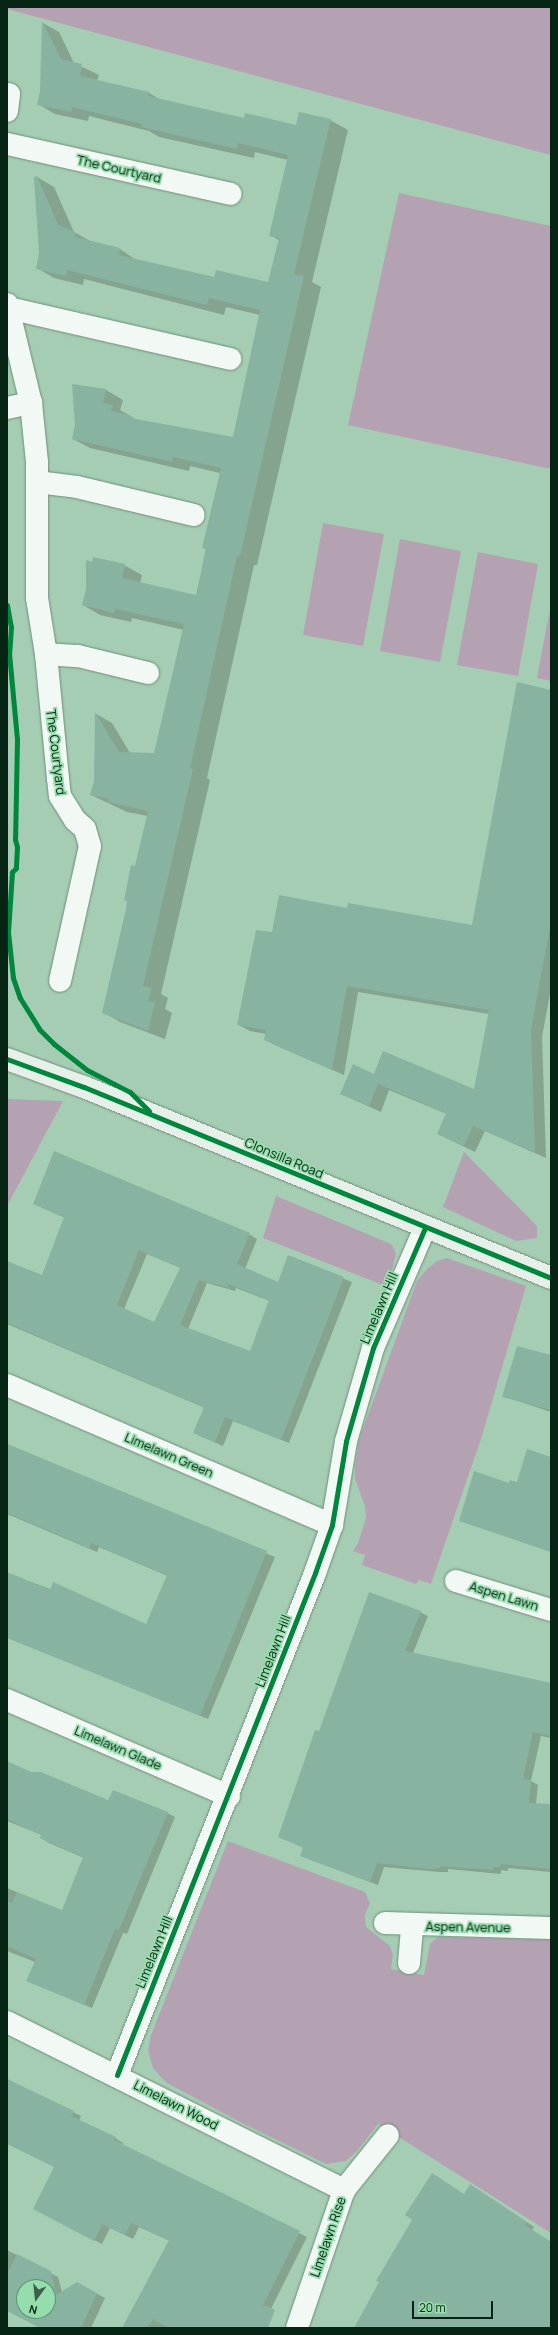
<!DOCTYPE html>
<html>
<head>
<meta charset="utf-8">
<style>
	body { margin:0 }
	#map { position:relative; width:558px; height:2335px; overflow:hidden; background:#a5cdb3; font-family:Manrope,sans-serif }
	div>[style] { position:absolute }
	.green>* { inset:0; background:#b4a2b2 }
	.shadow>* { inset:0; background:#0003 }
	.building>* { inset:0; background:#89b3a1 }
	.roads { filter:drop-shadow(0 0 1px #6e8e7a) drop-shadow(0 0 1px #6e8e7a) }
	.minor>* { height:22px; margin:-11px; padding:0 11px; transform-origin:11px; border-radius:11px; background:#f2f8f4 }
	.secondary>* { height:22px; margin:-11px; padding:0 11px; transform-origin:11px; border-radius:11px; background:#e6f0e9 }
	.cycleway>* { height:5px; margin:-2.5px; padding:0 2.5px; transform-origin:2.5px; border-radius:2.5px; background:#00873e }
	span { translate:-50% -50%; white-space:nowrap; text-align:center; line-height:1.15; -webkit-text-stroke:3.5px #95ddad; paint-order:stroke }
	.street-label { font-size:13px; color:#062413 }
	.frame { position:absolute; inset:0; border:8px solid #062413; pointer-events:none }
	.north { position:absolute; left:16px; top:2279px; width:40px; height:40px; box-sizing:border-box; background:#95ddad; border:1px solid #5c936f; border-radius:50%; rotate:195deg; font-size:11px; font-weight:700; line-height:16px; text-align:center; color:#062413 }
	.north::after { content:''; display:block; margin:auto; width:14px; height:18px; background:#3e5f4b; clip-path:polygon(50% 0,100% 100%,50% 72%,0 100%) }
	.scale { position:absolute; left:412px; top:2301px; width:81px; height:18px; box-sizing:border-box; border:2px solid #062413; border-top:0; padding-left:5px; font-size:12px; line-height:14px; white-space:nowrap; color:#062413; -webkit-text-stroke:3px #95ddad; paint-order:stroke }
</style>
</head>
<body>
<div id="map">
	<div class="green">
		<i style="clip-path:polygon(7px 7px,551px 7px,551px 155px,7px 9px)"></i>
		<i style="clip-path:polygon(399px 193px,551px 226px,551px 469px,348px 425px)"></i>
		<i style="clip-path:polygon(323px 523px,384px 534px,363px 646px,303px 635px)"></i>
		<i style="clip-path:polygon(400px 539px,461px 551px,440px 662px,380px 651px)"></i>
		<i style="clip-path:polygon(478px 552px,538px 564px,518px 676px,457px 665px)"></i>
		<i style="clip-path:polygon(551px 604px,551px 681px,537px 678px)"></i>
		<i style="clip-path:polygon(7px 1099px,63px 1101px,7px 1206px)"></i>
		<i style="clip-path:polygon(464px 1152px,537px 1226px,537px 1238px,516px 1241px,443px 1207px)"></i>
		<i style="clip-path:polygon(276px 1196px,391px 1244px,396px 1253px,388px 1287px,263px 1238px)"></i>
		<i style="clip-path:polygon(447px 1258px,526px 1286px,481px 1439px,431px 1584px,419px 1580px,416px 1584px,362px 1565px,365px 1555px,353px 1551px,358px 1543px,366px 1518px,365px 1506px,355px 1479px,355px 1467px,359px 1440px,417px 1281px,427px 1269px,437px 1261px)"></i>
		<i style="clip-path:polygon(228px 1841px,365px 1892px,370px 1903px,365px 1915px,366px 1927px,390px 1946px,393px 1954px,391px 1969px,424px 1975px,430px 1944px,438px 1937px,551px 1940px,551px 2233px,378px 2124px,357px 2151px,346px 2161px,326px 2164px,240px 2122px,167px 2083px,159px 2075px,153px 2068px,148px 2051px,151px 2035px)"></i>
	</div>
	<div class="shadow">
		<i style="clip-path:polygon(43px 23px,59px 32px,74px 63px,99px 75px,97px 81px,149px 93px,161px 100px,245px 120px,297px 126px,330px 120px,348px 130px,312px 282px,321px 287px,257px 565px,254px 565px,207px 778px,210px 780px,161px 994px,168px 998px,165px 1009px,172px 1013px,165px 1039px,120px 1022px,103px 1012px,148px 816px,127px 812px,91px 795px,95px 781px,96px 714px,112px 723px,130px 753px,155px 754px,184px 630px,132px 618px,131px 622px,100px 615px,83px 605px,124px 565px,142px 575px,140px 583px,197px 596px,220px 473px,190px 466px,189px 471px,90px 448px,73px 439px,106px 390px,123px 400px,120px 410px,137px 420px,233px 439px,260px 315px,226px 307px,224px 315px,84px 279px,83px 285px,54px 278px,37px 268px,40px 253px,37px 177px,54px 187px,74px 232px,92px 242px,120px 249px,136px 260px,215px 278px,269px 284px,280px 241px,270px 235px,288px 160px,255px 152px,254px 158px,159px 137px,149px 131px,89px 116px,88px 121px,55px 114px,38px 104px,41px 91px)"></i>
		<i style="clip-path:polygon(551px 691px,551px 988px,542px 1037px,546px 1158px,485px 1131px,475px 1152px,438px 1134px,447px 1114px,389px 1090px,381px 1112px,341px 1094px,374px 1076px,475px 1090px,489px 1014px,358px 992px,344px 1075px,277px 1046px,265px 1040px,266px 1034px,250px 1031px,239px 1025px,273px 933px,348px 909px,473px 926px)"></i>
		<i style="clip-path:polygon(evenodd,34px 1204px,249px 1234px,257px 1239px,245px 1269px,279px 1283px,289px 1257px,352px 1282px,289px 1443px,233px 1421px,223px 1446px,202px 1437px,194px 1433px,205px 1408px,7px 1324px,7px 1262px,42px 1276px,65px 1218px,34px 1204px,147px 1254px,181px 1268px,155px 1323px,124px 1309px,147px 1254px,34px 1204px,207px 1283px,235px 1291px,236px 1288px,270px 1301px,250px 1352px,188px 1329px,207px 1283px)"></i>
		<i style="clip-path:polygon(551px 1357px,551px 1412px,503px 1396px)"></i>
		<i style="clip-path:polygon(7px 1444px,275px 1557px,208px 1719px,7px 1636px,7px 1573px,147px 1625px,168px 1576px,99px 1547px,97px 1552px,7px 1514px)"></i>
		<i style="clip-path:polygon(511px 1481px,551px 1492px,551px 1552px,460px 1520px)"></i>
		<i style="clip-path:polygon(420px 1612px,428px 1616px,413px 1653px,551px 1684px,551px 1738px,541px 1736px,531px 1781px,538px 1785px,536px 1804px,551px 1805px,551px 1872px,508px 1868px,508px 1871px,501px 1870px,501px 1874px,448px 1869px,448px 1872px,439px 1872px,384px 1867px,378px 1885px,308px 1859px,301px 1855px,304px 1848px,279px 1837px,320px 1732px)"></i>
		<i style="clip-path:polygon(7px 1763px,109px 1802px,167px 1813px,175px 1817px,127px 1934px,123px 1933px,92px 2008px,28px 1981px,35px 1962px,7px 1951px,7px 1888px,62px 1911px,84px 1858px,49px 1843px,41px 1838px,42px 1835px,7px 1821px)"></i>
		<i style="clip-path:polygon(7px 2079px,81px 2116px,79px 2121px,115px 2138px,123px 2143px,122px 2145px,307px 2237px,266px 2319px,249px 2328px,123px 2328px,170px 2241px,139px 2227px,133px 2239px,110px 2228px,102px 2244px,42px 2213px,55px 2167px,7px 2143px)"></i>
		<i style="clip-path:polygon(478px 2190px,534px 2227px,532px 2230px,551px 2242px,551px 2328px,358px 2328px,464px 2195px)"></i>
		<i style="clip-path:polygon(evenodd,7px 2250px,58px 2277px,62px 2292px,77px 2283px,105px 2298px,91px 2328px,43px 2328px,7px 2310px,7px 2250px,24px 2287px,48px 2287px,48px 2311px,24px 2311px,24px 2287px)"></i>
	</div>
	<div class="building">
		<i style="clip-path:polygon(42px 21px,61px 59px,82px 64px,80px 76px,149px 92px,148px 96px,244px 118px,245px 113px,296px 125px,299px 112px,331px 119px,294px 274px,304px 276px,240px 556px,237px 556px,190px 768px,193px 769px,143px 986px,152px 988px,148px 1001px,155px 1002px,148px 1031px,102px 1013px,126px 909px,127px 901px,124px 900px,131px 865px,135px 866px,148px 811px,108px 802px,109px 799px,90px 795px,94px 781px,95px 712px,119px 752px,154px 753px,184px 624px,115px 609px,114px 613px,82px 605px,86px 589px,86px 560px,92px 562px,93px 557px,125px 564px,122px 578px,196px 595px,206px 549px,202px 548px,221px 468px,173px 457px,172px 462px,72px 439px,75px 425px,72px 384px,106px 389px,103px 403px,113px 405px,111px 411px,132px 416px,131px 418px,233px 437px,260px 310px,209px 298px,207px 305px,67px 270px,66px 276px,36px 269px,39px 253px,34px 177px,37px 176px,58px 225px,75px 232px,75px 237px,120px 248px,119px 255px,214px 277px,216px 270px,268px 282px,279px 238px,269px 236px,288px 155px,238px 143px,237px 149px,141px 127px,142px 124px,72px 107px,71px 112px,37px 105px,40px 91px)"></i>
		<i style="clip-path:polygon(517px 682px,551px 690px,551px 921px,531px 1030px,535px 1152px,473px 1126px,464px 1146px,437px 1134px,446px 1113px,378px 1084px,369px 1106px,340px 1094px,353px 1064px,374px 1074px,383px 1051px,474px 1089px,489px 1010px,347px 986px,332px 1070px,264px 1040px,266px 1030px,237px 1025px,256px 930px,272px 932px,279px 895px,347px 908px,348px 903px,472px 925px)"></i>
		<i style="clip-path:polygon(evenodd,54px 1151px,250px 1233px,237px 1264px,278px 1282px,288px 1255px,344px 1277px,281px 1440px,225px 1417px,215px 1442px,193px 1433px,204px 1407px,7px 1323px,7px 1261px,42px 1275px,64px 1217px,33px 1204px,54px 1151px,139px 1250px,180px 1268px,154px 1322px,117px 1305px,139px 1250px,54px 1151px,199px 1280px,227px 1287px,228px 1284px,269px 1300px,250px 1351px,180px 1325px,199px 1280px)"></i>
		<i style="clip-path:polygon(517px 1346px,551px 1355px,551px 1410px,502px 1397px)"></i>
		<i style="clip-path:polygon(7px 1444px,267px 1551px,200px 1716px,7px 1638px,7px 1572px,50px 1590px,53px 1582px,146px 1624px,167px 1575px,91px 1543px,89px 1548px,7px 1513px)"></i>
		<i style="clip-path:polygon(527px 1449px,551px 1457px,551px 1552px,459px 1521px,474px 1471px,509px 1483px,510px 1480px,517px 1482px)"></i>
		<i style="clip-path:polygon(369px 1592px,421px 1611px,405px 1651px,551px 1683px,551px 1736px,533px 1732px,523px 1779px,531px 1780px,529px 1803px,551px 1804px,551px 1869px,501px 1864px,500px 1867px,494px 1867px,493px 1870px,440px 1866px,440px 1868px,430px 1869px,377px 1863px,370px 1882px,300px 1856px,303px 1847px,278px 1837px,315px 1730px,319px 1731px)"></i>
		<i style="clip-path:polygon(7px 1761px,31px 1772px,41px 1772px,108px 1800px,113px 1790px,168px 1812px,119px 1930px,115px 1929px,84px 2005px,26px 1981px,36px 1959px,7px 1946px,7px 1901px,12px 1903px,17px 1892px,62px 1910px,83px 1857px,40px 1838px,41px 1835px,7px 1819px)"></i>
		<i style="clip-path:polygon(7px 2079px,74px 2111px,71px 2116px,116px 2137px,114px 2140px,300px 2231px,263px 2305px,275px 2310px,268px 2328px,169px 2328px,153px 2319px,147px 2328px,122px 2328px,169px 2240px,131px 2223px,125px 2235px,102px 2224px,94px 2241px,33px 2209px,54px 2167px,7px 2144px)"></i>
		<i style="clip-path:polygon(432px 2173px,464px 2194px,470px 2184px,527px 2222px,525px 2225px,551px 2242px,551px 2328px,354px 2328px,379px 2282px,376px 2281px,412px 2220px,405px 2215px)"></i>
		<i style="clip-path:polygon(evenodd,17px 2254px,51px 2271px,56px 2295px,77px 2282px,97px 2293px,81px 2328px,40px 2328px,7px 2311px,7px 2274px,17px 2254px,24px 2287px,48px 2287px,48px 2311px,24px 2311px,24px 2287px)"></i>
	</div>
	<div class="roads">
		<div class="minor">
			<i style="left:7px;top:111px;width:17px;rotate:-83deg"></i>
			<i style="left:7px;top:144px;width:229px;rotate:12.6deg"></i>
			<i style="left:7px;top:304px;width:102px;rotate:76.4deg"></i>
			<i style="left:31px;top:403px;width:59px;rotate:84.2deg"></i>
			<i style="left:37px;top:462px;width:136px;rotate:90deg"></i>
			<i style="left:37px;top:598px;width:57px;rotate:80.9deg"></i>
			<i style="left:46px;top:654px;width:125px;rotate:84.5deg"></i>
			<i style="left:58px;top:778px;width:18px;rotate:84deg"></i>
			<i style="left:60px;top:796px;width:28px;rotate:58deg"></i>
			<i style="left:75px;top:820px;width:13px;rotate:42deg"></i>
			<i style="left:85px;top:829px;width:18px;rotate:74deg"></i>
			<i style="left:90px;top:846px;width:138px;rotate:102.5deg"></i>
			<i style="left:8px;top:308px;width:228px;rotate:12.9deg"></i>
			<i style="left:7px;top:408px;width:25px;rotate:-12deg"></i>
			<i style="left:37px;top:482px;width:40px;rotate:7.1deg"></i>
			<i style="left:77px;top:487px;width:120px;rotate:13.5deg"></i>
			<i style="left:46px;top:654px;width:32px;rotate:4deg"></i>
			<i style="left:78px;top:656px;width:72px;rotate:13.7deg"></i>
			<i style="left:7px;top:1385px;width:354px;rotate:23.3deg"></i>
			<i style="left:456px;top:1581px;width:99px;rotate:17deg"></i>
			<i style="left:7px;top:1700px;width:242px;rotate:23.4deg"></i>
			<i style="left:385px;top:1923px;width:166px;rotate:1.7deg"></i>
			<i style="left:409px;top:1963px;width:38px;rotate:-85deg"></i>
			<i style="left:7px;top:2022px;width:377px;rotate:26.5deg"></i>
			<i style="left:117px;top:2075px;width:540px;rotate:-68.47deg"></i>
			<i style="left:315px;top:1573px;width:51px;rotate:-70.5deg"></i>
			<i style="left:332px;top:1525px;width:85px;rotate:-80.5deg"></i>
			<i style="left:346px;top:1441px;width:97px;rotate:-73.8deg"></i>
			<i style="left:373px;top:1348px;width:131px;rotate:-66.6deg"></i>
			<i style="left:297px;top:2328px;width:146px;rotate:-71.2deg"></i>
			<i style="left:344px;top:2190px;width:70px;rotate:-51.3deg"></i>
		</div>
		<div class="secondary">
			<i style="left:7px;top:1059px;width:82px;rotate:20deg"></i>
			<i style="left:84px;top:1087px;width:505px;rotate:22.24deg"></i>
		</div>
	</div>
	<div class="cycleway">
		<i style="left:7px;top:605px;width:22px;rotate:80deg"></i>
		<i style="left:11px;top:627px;width:26px;rotate:94deg"></i>
		<i style="left:9px;top:653px;width:86px;rotate:84.7deg"></i>
		<i style="left:17px;top:739px;width:100px;rotate:91.1deg"></i>
		<i style="left:15px;top:839px;width:8px;rotate:76deg"></i>
		<i style="left:17px;top:847px;width:21px;rotate:93deg"></i>
		<i style="left:16px;top:868px;width:6px;rotate:135deg"></i>
		<i style="left:12px;top:872px;width:60px;rotate:93.8deg"></i>
		<i style="left:8px;top:932px;width:46px;rotate:83.8deg"></i>
		<i style="left:13px;top:978px;width:21px;rotate:71deg"></i>
		<i style="left:20px;top:998px;width:36px;rotate:58deg"></i>
		<i style="left:39px;top:1029px;width:21px;rotate:45deg"></i>
		<i style="left:54px;top:1044px;width:42px;rotate:38.2deg"></i>
		<i style="left:87px;top:1070px;width:48px;rotate:27.1deg"></i>
		<i style="left:130px;top:1092px;width:27px;rotate:45deg"></i>
		<i style="left:7px;top:1059px;width:82px;rotate:20deg"></i>
		<i style="left:84px;top:1087px;width:505px;rotate:22.24deg"></i>
		<i style="left:117px;top:2075px;width:540px;rotate:-68.47deg"></i>
		<i style="left:315px;top:1573px;width:51px;rotate:-70.5deg"></i>
		<i style="left:332px;top:1525px;width:85px;rotate:-80.5deg"></i>
		<i style="left:346px;top:1441px;width:97px;rotate:-73.8deg"></i>
		<i style="left:373px;top:1348px;width:131px;rotate:-66.6deg"></i>
	</div>
	<div class="street-label">
		<span style="left:119px;top:169px;rotate:13deg">The Courtyard</span>
		<span style="left:56px;top:752px;rotate:83deg">The Courtyard</span>
		<span style="left:284px;top:1158px;rotate:23deg">Clonsilla Road</span>
		<span style="left:379px;top:1308px;rotate:-67deg">Limelawn Hill</span>
		<span style="left:169px;top:1455px;rotate:23deg">Limelawn Green</span>
		<span style="left:504px;top:1596px;rotate:17deg">Aspen Lawn</span>
		<span style="left:273px;top:1651px;rotate:-69deg">Limelawn Hill</span>
		<span style="left:118px;top:1748px;rotate:23deg">Limelawn Glade</span>
		<span style="left:468px;top:1927px;rotate:1deg">Aspen Avenue</span>
		<span style="left:154px;top:1952px;rotate:-68deg">Limelawn Hill</span>
		<span style="left:176px;top:2105px;rotate:27deg">Limelawn Wood</span>
		<span style="left:328px;top:2237px;rotate:-71deg">Limelawn Rise</span>
	</div>
	<div class="frame"></div>
	<div class="north">N</div>
	<div class="scale">20 m</div>
</div>
</body>
</html>
